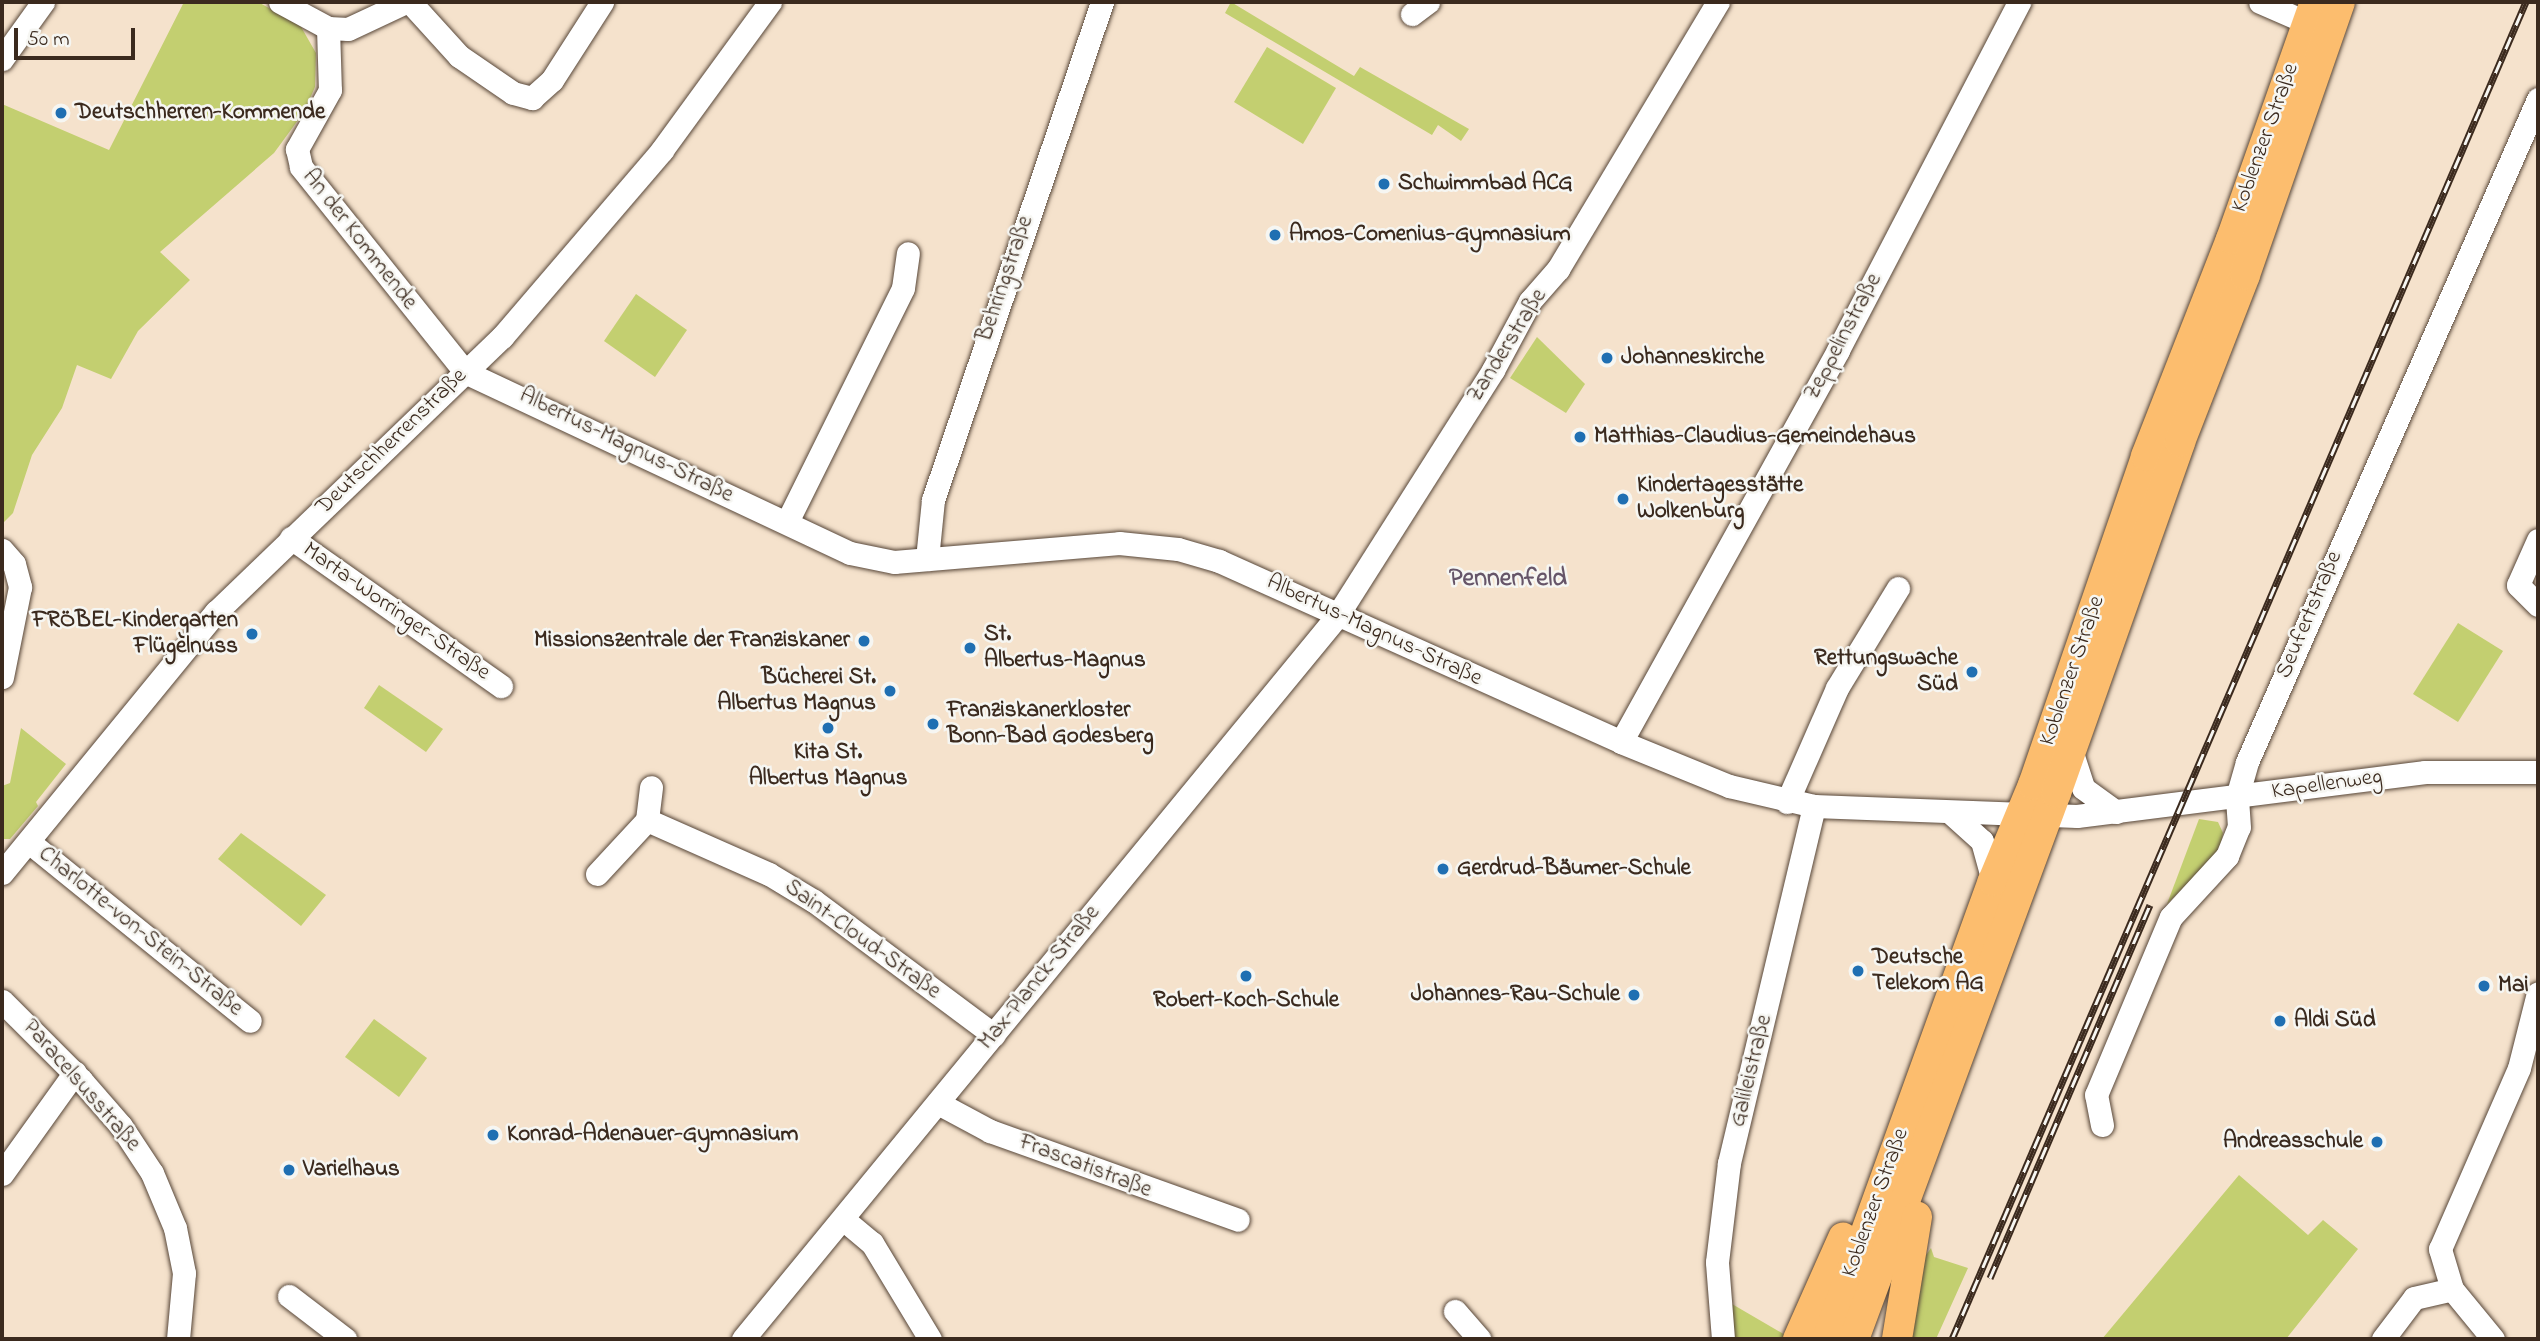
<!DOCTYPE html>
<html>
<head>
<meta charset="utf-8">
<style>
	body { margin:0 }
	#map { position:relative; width:2540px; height:1341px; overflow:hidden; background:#f5e2cc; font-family:"Indie Flower",sans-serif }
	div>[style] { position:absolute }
	.green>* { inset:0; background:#c3cf70 }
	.roads { filter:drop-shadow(0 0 2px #574638) drop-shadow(0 0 2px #574638) }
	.minor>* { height:23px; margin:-11.5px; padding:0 11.5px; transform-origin:11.5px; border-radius:11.5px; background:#fff }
	.major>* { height:30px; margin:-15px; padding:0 15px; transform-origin:15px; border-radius:15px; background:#fcbd6e }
	.rail>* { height:7px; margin-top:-3.5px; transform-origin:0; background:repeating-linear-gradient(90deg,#f6f6f2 0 13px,#3b2a1e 0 26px); box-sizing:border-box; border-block:2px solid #3b2a1e }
	.dots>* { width:19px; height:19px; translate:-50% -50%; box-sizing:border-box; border:4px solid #f6f6f2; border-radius:50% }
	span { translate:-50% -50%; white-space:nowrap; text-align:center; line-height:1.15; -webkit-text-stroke:5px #f6f6f2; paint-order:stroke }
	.poi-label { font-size:23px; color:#3b2a1e; font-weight:700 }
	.left { translate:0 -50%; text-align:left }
	.right { translate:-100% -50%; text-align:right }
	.street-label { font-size:23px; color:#3b2a1e }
	.quarter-label { font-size:26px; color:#665568; font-weight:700 }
	.frame { position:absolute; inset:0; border:4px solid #3b2a1e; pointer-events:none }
	.scale { position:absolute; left:14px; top:28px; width:121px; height:32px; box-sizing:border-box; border:4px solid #3b2a1e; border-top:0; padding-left:9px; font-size:21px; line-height:24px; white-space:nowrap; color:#3b2a1e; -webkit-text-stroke:5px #f6f6f2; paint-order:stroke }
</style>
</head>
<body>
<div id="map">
	<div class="green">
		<i style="clip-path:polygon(184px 2px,258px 2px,300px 25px,316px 53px,315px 87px,304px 112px,274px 153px,160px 252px,190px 280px,138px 331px,111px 379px,77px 365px,62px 408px,32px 455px,13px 513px,2px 524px,2px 104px,109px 150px)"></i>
		<i style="clip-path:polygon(1231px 2px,1354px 76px,1360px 67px,1469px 129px,1461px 141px,1438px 125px,1432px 135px,1225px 13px)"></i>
		<i style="clip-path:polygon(1267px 47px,1336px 88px,1303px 144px,1234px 102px)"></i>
		<i style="clip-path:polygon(636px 294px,687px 330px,655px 377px,604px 341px)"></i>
		<i style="clip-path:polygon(1537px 337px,1585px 384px,1566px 413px,1510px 378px)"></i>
		<i style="clip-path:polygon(2458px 623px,2503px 651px,2458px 722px,2413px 694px)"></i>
		<i style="clip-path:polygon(379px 685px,443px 729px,426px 752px,364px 708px)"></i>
		<i style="clip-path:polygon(21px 728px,66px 764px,36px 802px,38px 806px,10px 839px,2px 839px,2px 786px,10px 783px)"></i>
		<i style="clip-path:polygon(2199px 819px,2218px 822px,2223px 833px,2220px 850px,2167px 904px)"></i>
		<i style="clip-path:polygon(241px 833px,326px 895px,301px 926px,218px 859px)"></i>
		<i style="clip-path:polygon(374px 1019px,427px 1058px,399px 1097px,345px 1057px)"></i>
		<i style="clip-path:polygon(2239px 1175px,2308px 1235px,2323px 1220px,2358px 1249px,2286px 1339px,2102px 1339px)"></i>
		<i style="clip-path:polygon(1931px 1248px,1934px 1257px,1968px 1268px,1936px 1339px,1903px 1339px,1919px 1265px)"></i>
		<i style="clip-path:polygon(1732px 1304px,1787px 1336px,1786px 1339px,1735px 1339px)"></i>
	</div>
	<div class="roads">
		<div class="minor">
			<i style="left:280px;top:2px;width:55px;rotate:28.4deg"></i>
			<i style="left:328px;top:28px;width:62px;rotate:88.2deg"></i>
			<i style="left:330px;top:90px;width:68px;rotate:119.2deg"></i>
			<i style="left:297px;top:149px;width:18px;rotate:77deg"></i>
			<i style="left:301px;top:167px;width:263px;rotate:51.3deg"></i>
			<i style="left:465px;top:372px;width:425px;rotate:25.2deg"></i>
			<i style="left:850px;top:553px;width:45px;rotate:11.6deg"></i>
			<i style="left:894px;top:562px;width:226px;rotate:-4.8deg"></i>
			<i style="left:1119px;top:543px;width:59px;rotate:5.8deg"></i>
			<i style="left:1178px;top:549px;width:43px;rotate:16.3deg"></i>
			<i style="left:1219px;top:561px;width:441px;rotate:24.2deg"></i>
			<i style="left:1621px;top:742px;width:117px;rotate:22.2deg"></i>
			<i style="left:1729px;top:786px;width:87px;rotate:13.2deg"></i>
			<i style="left:1814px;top:806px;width:263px;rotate:2.2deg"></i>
			<i style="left:2077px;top:816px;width:351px;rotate:-7.2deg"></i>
			<i style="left:2425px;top:772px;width:113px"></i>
			<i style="left:410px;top:2px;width:73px;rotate:47.8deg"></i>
			<i style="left:459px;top:56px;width:65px;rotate:34.4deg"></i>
			<i style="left:513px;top:93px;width:20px;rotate:15deg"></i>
			<i style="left:532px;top:98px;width:27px;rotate:-42deg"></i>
			<i style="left:552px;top:80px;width:93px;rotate:-57.3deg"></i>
			<i style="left:2260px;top:2px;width:52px;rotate:23.6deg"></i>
			<i style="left:2308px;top:23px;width:13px;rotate:58deg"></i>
			<i style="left:1412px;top:14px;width:20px;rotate:-37deg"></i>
			<i style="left:328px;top:28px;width:20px;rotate:3deg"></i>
			<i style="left:348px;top:29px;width:64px;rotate:-25deg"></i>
			<i style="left:2px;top:59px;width:70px;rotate:-54.3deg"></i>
			<i style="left:787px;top:522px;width:261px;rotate:-63.6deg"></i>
			<i style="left:903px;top:288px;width:35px;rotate:-82deg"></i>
			<i style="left:291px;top:538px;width:257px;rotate:35.2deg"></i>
			<i style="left:2538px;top:540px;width:49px;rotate:114deg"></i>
			<i style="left:2518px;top:585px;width:28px;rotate:45deg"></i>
			<i style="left:2px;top:550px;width:18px;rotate:49deg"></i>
			<i style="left:14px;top:564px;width:24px;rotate:75deg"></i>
			<i style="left:20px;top:587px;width:92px;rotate:101.3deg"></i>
			<i style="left:927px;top:559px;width:59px;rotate:-84.2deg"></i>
			<i style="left:933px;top:500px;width:526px;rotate:-71.25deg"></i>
			<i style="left:1621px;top:742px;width:448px;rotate:-61deg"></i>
			<i style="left:1838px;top:350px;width:392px;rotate:-62.5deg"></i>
			<i style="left:2071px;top:750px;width:40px;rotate:72deg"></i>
			<i style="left:2083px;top:788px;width:41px;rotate:36deg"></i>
			<i style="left:1787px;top:802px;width:124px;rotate:-66.3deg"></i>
			<i style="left:1837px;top:688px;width:117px;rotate:-58.6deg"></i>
			<i style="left:1952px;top:814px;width:40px;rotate:42deg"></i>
			<i style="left:1982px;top:841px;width:41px;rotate:74.6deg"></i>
			<i style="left:647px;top:820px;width:33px;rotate:-83deg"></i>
			<i style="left:29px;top:842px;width:284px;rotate:39deg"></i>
			<i style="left:2px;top:873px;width:338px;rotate:-50.7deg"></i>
			<i style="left:216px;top:612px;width:397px;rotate:-43.9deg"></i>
			<i style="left:502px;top:337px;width:246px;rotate:-49.4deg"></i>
			<i style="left:662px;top:150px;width:183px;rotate:-53.9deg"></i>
			<i style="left:597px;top:874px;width:74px;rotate:-47.2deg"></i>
			<i style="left:647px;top:820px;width:133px;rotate:23.9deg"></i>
			<i style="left:769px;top:874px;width:52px;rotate:31deg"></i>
			<i style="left:814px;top:901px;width:224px;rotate:36.7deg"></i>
			<i style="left:2px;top:1001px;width:112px;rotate:45deg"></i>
			<i style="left:81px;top:1080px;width:61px;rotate:49deg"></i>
			<i style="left:121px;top:1126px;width:56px;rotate:56.6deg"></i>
			<i style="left:152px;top:1173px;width:60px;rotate:67.3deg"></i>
			<i style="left:175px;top:1228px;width:46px;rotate:78.7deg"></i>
			<i style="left:184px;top:1273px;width:66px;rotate:95.2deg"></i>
			<i style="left:938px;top:1103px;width:59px;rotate:28.3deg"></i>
			<i style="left:990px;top:1131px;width:263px;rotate:19.7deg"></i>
			<i style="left:2102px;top:1125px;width:31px;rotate:-101deg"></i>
			<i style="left:2096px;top:1095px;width:193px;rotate:-67.2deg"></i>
			<i style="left:2171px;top:917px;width:83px;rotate:-47.4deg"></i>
			<i style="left:2227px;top:856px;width:31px;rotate:-68deg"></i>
			<i style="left:2239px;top:827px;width:30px;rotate:-94deg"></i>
			<i style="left:2237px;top:797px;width:36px;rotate:-74deg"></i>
			<i style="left:2247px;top:762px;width:724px;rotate:-66.3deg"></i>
			<i style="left:2px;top:1174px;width:125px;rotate:-54.4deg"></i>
			<i style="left:843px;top:1219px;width:38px;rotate:40deg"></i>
			<i style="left:872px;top:1243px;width:112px;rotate:58.9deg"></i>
			<i style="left:289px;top:1296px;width:71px;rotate:37.5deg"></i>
			<i style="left:1455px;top:1311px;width:37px;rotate:49deg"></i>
			<i style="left:743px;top:1339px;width:936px;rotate:-50.59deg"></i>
			<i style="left:1337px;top:616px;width:291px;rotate:-57.6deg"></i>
			<i style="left:1493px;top:370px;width:78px;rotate:-61.8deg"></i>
			<i style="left:1530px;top:301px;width:43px;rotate:-48.8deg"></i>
			<i style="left:1558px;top:269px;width:311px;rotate:-59.1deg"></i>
			<i style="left:1723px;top:1339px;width:77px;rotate:-94.5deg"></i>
			<i style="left:1717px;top:1262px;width:100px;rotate:-83.1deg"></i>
			<i style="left:1729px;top:1163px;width:367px;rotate:-76.6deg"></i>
			<i style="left:2383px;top:1339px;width:51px;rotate:-52.9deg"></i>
			<i style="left:2414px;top:1298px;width:39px;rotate:-13deg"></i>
			<i style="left:2493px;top:1339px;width:65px;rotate:-129.4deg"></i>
			<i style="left:2452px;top:1289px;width:42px;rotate:-106.7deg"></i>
			<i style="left:2440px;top:1249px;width:197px;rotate:-66.4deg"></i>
			<i style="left:2519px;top:1068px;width:77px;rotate:-75.8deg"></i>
		</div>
		<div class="major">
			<i style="left:1798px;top:1339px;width:111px;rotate:-66deg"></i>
			<i style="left:1827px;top:1339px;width:487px;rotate:-70.1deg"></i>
			<i style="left:1993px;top:881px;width:104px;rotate:-67.4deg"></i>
			<i style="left:2033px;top:785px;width:348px;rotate:-71deg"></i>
			<i style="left:2146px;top:456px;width:233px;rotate:-68.6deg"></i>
			<i style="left:2231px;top:239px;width:251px;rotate:-70.5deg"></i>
			<i style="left:1854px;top:1339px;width:582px;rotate:-69.7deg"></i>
			<i style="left:2056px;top:793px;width:372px;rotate:-70.5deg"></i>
			<i style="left:2180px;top:442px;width:179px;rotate:-68.7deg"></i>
			<i style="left:2245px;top:275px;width:289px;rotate:-70.8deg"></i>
			<i style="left:1897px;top:1339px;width:124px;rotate:-80.7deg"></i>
		</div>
	</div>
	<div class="rail">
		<i style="left:1990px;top:1278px;width:406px;rotate:-66.8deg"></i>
		<i style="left:1952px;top:1339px;width:1455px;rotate:-66.77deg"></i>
	</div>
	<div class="dots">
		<i style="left:61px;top:113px;background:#1f6fb2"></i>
		<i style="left:1384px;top:184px;background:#1f6fb2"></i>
		<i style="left:1275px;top:235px;background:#1f6fb2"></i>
		<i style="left:1607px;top:358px;background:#1f6fb2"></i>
		<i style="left:1580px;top:437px;background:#1f6fb2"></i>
		<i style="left:1623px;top:499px;background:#1f6fb2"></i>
		<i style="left:252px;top:634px;background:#1f6fb2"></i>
		<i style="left:864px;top:641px;background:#1f6fb2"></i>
		<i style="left:970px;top:648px;background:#1f6fb2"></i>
		<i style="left:1972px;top:672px;background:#1f6fb2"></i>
		<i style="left:890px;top:691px;background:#1f6fb2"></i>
		<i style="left:933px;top:724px;background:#1f6fb2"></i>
		<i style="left:828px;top:728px;background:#1f6fb2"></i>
		<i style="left:1443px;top:869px;background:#1f6fb2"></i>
		<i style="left:1858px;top:971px;background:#1f6fb2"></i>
		<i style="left:1246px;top:976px;background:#1f6fb2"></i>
		<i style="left:2484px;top:986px;background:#1f6fb2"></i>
		<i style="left:1634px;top:995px;background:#1f6fb2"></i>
		<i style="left:2280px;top:1021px;background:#1f6fb2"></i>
		<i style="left:493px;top:1135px;background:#1f6fb2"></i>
		<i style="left:2377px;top:1142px;background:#1f6fb2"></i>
		<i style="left:289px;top:1170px;background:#1f6fb2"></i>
	</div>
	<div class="poi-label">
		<span class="left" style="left:75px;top:113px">Deutschherren-Kommende</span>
		<span class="left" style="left:1398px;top:184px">Schwimmbad ACG</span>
		<span class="left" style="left:1289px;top:235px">Amos-Comenius-Gymnasium</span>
		<span class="left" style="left:1621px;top:358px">Johanneskirche</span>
		<span class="left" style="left:1594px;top:437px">Matthias-Claudius-Gemeindehaus</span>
		<span class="left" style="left:1637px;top:499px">Kindertagesstätte<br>Wolkenburg</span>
		<span class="right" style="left:238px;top:634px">FRÖBEL-Kindergarten<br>Flügelnuss</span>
		<span class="left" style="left:984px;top:648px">St.<br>Albertus-Magnus</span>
		<span class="right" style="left:850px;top:641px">Missionszentrale der Franziskaner</span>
		<span class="right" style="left:1958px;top:672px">Rettungswache<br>Süd</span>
		<span class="right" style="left:876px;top:691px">Bücherei St.<br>Albertus Magnus</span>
		<span class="left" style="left:947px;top:724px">Franziskanerkloster<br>Bonn-Bad Godesberg</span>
		<span style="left:828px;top:766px">Kita St.<br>Albertus Magnus</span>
		<span class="left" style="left:1457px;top:869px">Gerdrud-Bäumer-Schule</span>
		<span class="left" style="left:1872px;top:971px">Deutsche<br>Telekom AG</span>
		<span class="left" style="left:2498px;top:986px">Mai</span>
		<span class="right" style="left:1620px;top:995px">Johannes-Rau-Schule</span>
		<span style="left:1246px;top:1001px">Robert-Koch-Schule</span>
		<span class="left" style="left:2294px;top:1021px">Aldi Süd</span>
		<span class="left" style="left:507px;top:1135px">Konrad-Adenauer-Gymnasium</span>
		<span class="right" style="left:2363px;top:1142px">Andreasschule</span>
		<span class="left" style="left:303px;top:1170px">Varielhaus</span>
	</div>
	<div class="street-label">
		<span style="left:2266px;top:138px;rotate:-70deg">Koblenzer Straße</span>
		<span style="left:359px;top:240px;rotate:52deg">An der Kommende</span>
		<span style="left:1006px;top:279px;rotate:-71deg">Behringstraße</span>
		<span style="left:1844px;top:337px;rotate:-62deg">Zeppelinstraße</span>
		<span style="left:1508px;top:346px;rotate:-58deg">Zanderstraße</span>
		<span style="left:392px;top:442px;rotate:-44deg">Deutschherrenstraße</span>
		<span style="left:626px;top:446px;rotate:26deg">Albertus-Magnus-Straße</span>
		<span style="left:396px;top:612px;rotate:35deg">Marta-Worringer-Straße</span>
		<span style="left:2310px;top:615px;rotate:-67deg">Seufertstraße</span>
		<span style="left:1374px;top:631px;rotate:25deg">Albertus-Magnus-Straße</span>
		<span style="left:2073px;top:671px;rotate:-71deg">Koblenzer Straße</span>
		<span style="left:2327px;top:785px;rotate:-8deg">Kapellenweg</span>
		<span style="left:140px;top:932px;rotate:39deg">Charlotte-von-Stein-Straße</span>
		<span style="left:862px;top:940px;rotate:36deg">Saint-Cloud-Straße</span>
		<span style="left:1040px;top:978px;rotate:-51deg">Max-Planck-Straße</span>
		<span style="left:1752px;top:1071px;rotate:-76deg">Galileistraße</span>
		<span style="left:81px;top:1086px;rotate:49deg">Paracelsusstraße</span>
		<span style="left:1085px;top:1167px;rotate:21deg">Frascatistraße</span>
		<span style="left:1876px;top:1203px;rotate:-70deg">Koblenzer Straße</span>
	</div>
	<div class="quarter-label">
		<span style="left:1508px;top:580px">Pennenfeld</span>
	</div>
	<div class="frame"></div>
	<div class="scale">50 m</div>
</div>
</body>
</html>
